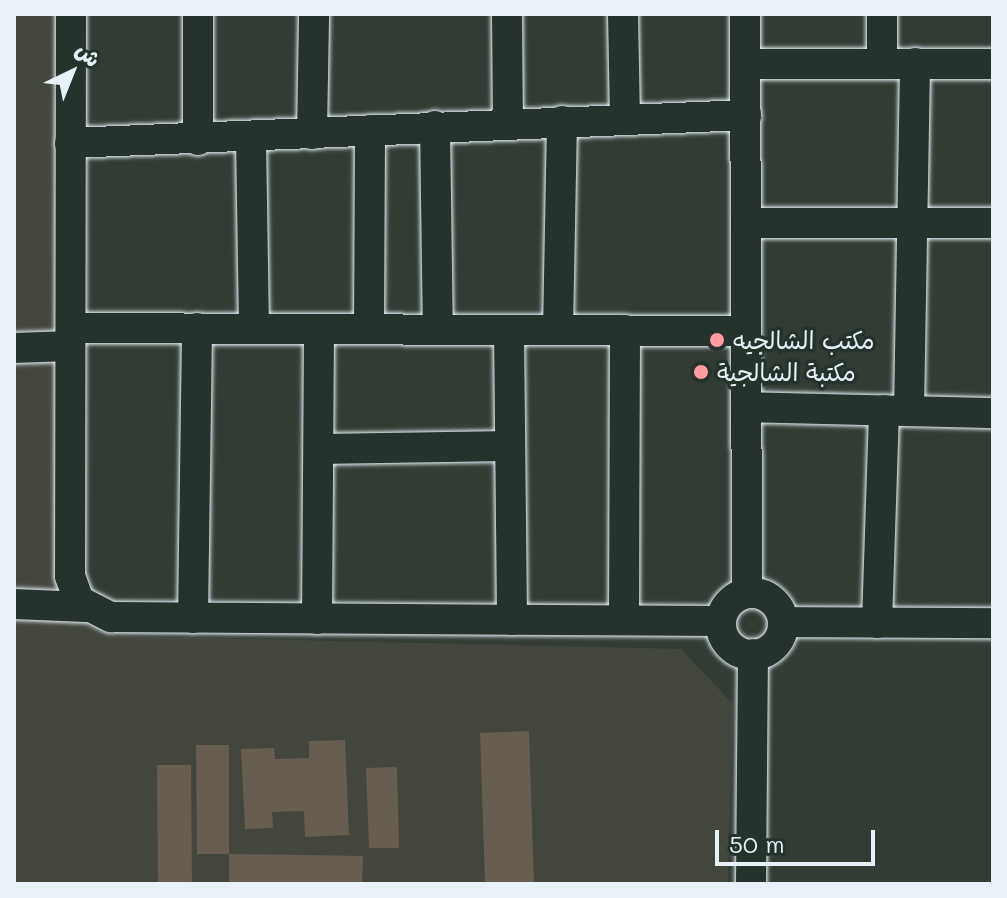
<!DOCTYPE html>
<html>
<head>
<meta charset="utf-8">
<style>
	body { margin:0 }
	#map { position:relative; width:1007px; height:898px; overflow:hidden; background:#333c34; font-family:Mali,"Playpen Sans Arabic",sans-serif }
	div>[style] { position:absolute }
	.built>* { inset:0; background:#43463d }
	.building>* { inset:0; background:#675e51 }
	.roads { filter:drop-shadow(0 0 2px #e8f1f8) drop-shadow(0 0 2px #e8f1f8) }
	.minor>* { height:30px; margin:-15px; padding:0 15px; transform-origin:15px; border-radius:15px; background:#26332d }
	.minor>.ring { margin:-15px; padding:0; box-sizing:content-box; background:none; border:30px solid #26332d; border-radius:50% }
	.dots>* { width:22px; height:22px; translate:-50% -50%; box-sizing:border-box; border:4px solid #26332d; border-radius:50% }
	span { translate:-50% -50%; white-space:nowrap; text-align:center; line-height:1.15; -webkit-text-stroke:7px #26332d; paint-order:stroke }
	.poi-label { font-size:24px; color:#e8f1f8 }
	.left { translate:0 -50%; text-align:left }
	.frame { position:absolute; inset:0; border:16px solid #e8f1f8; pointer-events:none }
	.north { position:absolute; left:32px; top:32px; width:80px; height:80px; -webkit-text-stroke:6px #26332d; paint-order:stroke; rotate:43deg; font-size:22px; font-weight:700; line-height:32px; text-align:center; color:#e8f1f8 }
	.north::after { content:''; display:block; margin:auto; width:28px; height:36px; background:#e8f1f8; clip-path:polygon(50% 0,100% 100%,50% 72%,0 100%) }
	.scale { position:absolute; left:715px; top:830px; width:160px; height:36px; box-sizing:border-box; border:4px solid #e8f1f8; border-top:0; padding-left:10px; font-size:24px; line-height:28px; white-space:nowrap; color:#e8f1f8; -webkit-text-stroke:6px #26332d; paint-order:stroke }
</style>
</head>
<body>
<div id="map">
	<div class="built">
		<i style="clip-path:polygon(14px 14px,60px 14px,63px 593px,89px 627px,116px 636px,681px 649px,733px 704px,728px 884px,14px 884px)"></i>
	</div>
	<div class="building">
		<i style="clip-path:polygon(529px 731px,534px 884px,485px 884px,480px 733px)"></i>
		<i style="clip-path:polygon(345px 740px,349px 835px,305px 837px,304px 811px,272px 812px,273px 828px,245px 829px,241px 749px,274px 748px,275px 759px,309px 758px,309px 741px)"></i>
		<i style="clip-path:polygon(196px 745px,229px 745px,229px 854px,197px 854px)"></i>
		<i style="clip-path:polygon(157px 765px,191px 765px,192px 884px,158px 884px)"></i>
		<i style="clip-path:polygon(397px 767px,399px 848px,369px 848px,366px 768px)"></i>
		<i style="clip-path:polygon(229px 854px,363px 856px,362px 884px,229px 884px)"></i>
	</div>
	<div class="roads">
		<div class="minor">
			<i style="left:71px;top:14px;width:562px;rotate:90.1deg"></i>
			<i style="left:70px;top:576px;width:27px;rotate:70deg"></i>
			<i style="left:79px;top:601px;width:36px;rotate:27deg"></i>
			<i style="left:111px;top:617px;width:610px;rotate:0.38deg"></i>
			<i style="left:198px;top:14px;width:126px;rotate:90deg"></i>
			<i style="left:507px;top:14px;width:109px;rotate:89.5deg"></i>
			<i style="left:623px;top:14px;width:104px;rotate:88.9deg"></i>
			<i style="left:745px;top:14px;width:579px;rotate:89.8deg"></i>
			<i style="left:882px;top:14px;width:49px;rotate:90deg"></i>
			<i style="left:746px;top:64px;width:247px"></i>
			<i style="left:435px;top:126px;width:204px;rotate:89.2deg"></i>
			<i style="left:312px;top:134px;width:120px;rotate:-89deg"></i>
			<i style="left:251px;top:138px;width:191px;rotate:89.1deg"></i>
			<i style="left:70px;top:143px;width:677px;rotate:-2.37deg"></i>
			<i style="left:746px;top:223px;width:247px"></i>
			<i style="left:72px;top:328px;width:674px;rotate:0.26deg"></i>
			<i style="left:369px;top:329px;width:199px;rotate:-89.7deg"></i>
			<i style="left:509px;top:330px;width:290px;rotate:89.4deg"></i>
			<i style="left:558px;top:330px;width:209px;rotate:-88.9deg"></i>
			<i style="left:14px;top:348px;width:56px;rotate:-2deg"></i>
			<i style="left:746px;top:407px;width:247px;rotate:1.4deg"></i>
			<i style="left:909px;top:411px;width:348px;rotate:-89deg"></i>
			<i style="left:319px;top:449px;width:191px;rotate:-0.9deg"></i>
			<i class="ring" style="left:721px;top:593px;width:32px;height:32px"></i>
			<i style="left:14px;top:604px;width:71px;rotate:2.4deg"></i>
			<i style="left:193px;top:618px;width:290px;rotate:-89.2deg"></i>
			<i style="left:317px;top:619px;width:290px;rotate:-89.6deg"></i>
			<i style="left:624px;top:620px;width:290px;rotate:-89.8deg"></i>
			<i style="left:783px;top:622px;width:210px;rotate:0.3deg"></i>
			<i style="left:877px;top:623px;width:213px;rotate:-88.1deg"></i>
			<i style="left:751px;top:884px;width:230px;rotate:-89.5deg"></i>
		</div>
	</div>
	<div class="dots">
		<i style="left:717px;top:340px;background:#ff9aa2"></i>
		<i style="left:701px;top:372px;background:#ff9aa2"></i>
	</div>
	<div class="poi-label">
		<span class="left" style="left:733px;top:340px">مكتب الشالجيه</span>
		<span class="left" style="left:717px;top:372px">مكتبة الشالجية</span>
	</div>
	<div class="frame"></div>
	<div class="north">ش</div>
	<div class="scale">50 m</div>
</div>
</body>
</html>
